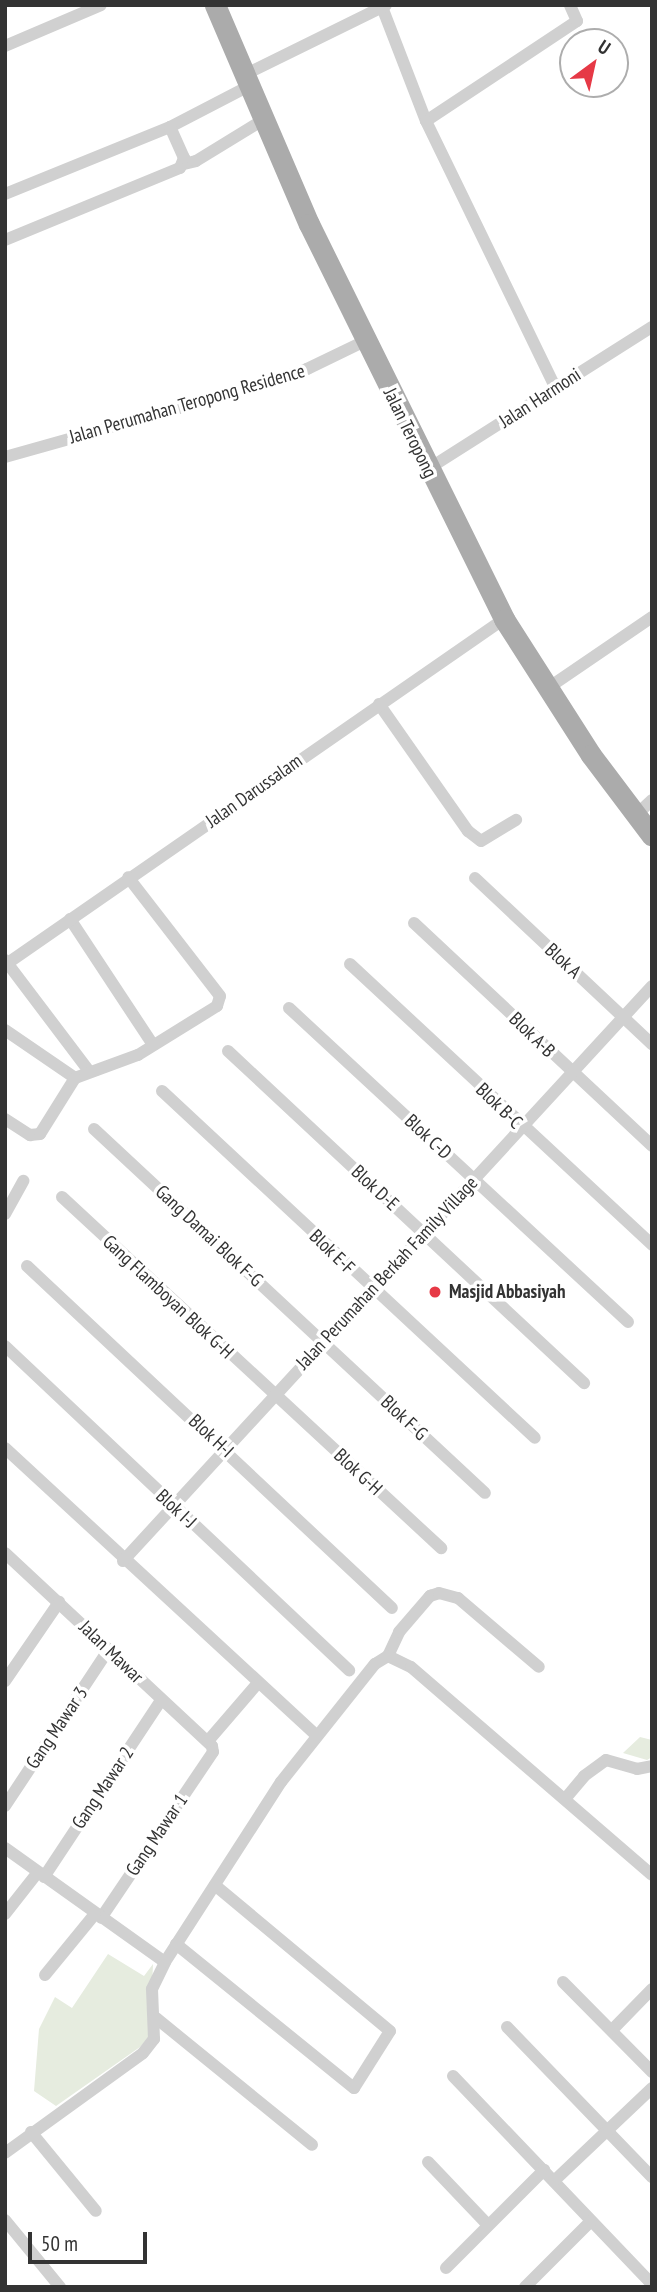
<!DOCTYPE html>
<html>
<head>
<meta charset="utf-8">
<style>
	body { margin:0 }
	#map { position:relative; width:657px; height:2292px; overflow:hidden; background:#fff; font-family:"PT Sans Narrow",sans-serif }
	div>[style] { position:absolute }
	.green>* { inset:0; background:#e6ecdf }
	.minor>* { height:12px; margin:-6px; padding:0 6px; transform-origin:6px; border-radius:6px; background:#d0d0d0 }
	.primary>* { height:21px; margin:-10.5px; padding:0 10.5px; transform-origin:10.5px; border-radius:10.5px; background:#ababab }
	.dots>* { width:19px; height:19px; translate:-50% -50%; box-sizing:border-box; border:4px solid #fff; border-radius:50% }
	span { translate:-50% -50%; white-space:nowrap; text-align:center; line-height:1.15; -webkit-text-stroke:7px #fff; paint-order:stroke }
	.street-label { font-size:19px; color:#333 }
	.poi-label { font-size:19px; color:#333; font-weight:700 }
	.left { translate:0 -50%; text-align:left }
	.frame { position:absolute; inset:0; border:7px solid #333; pointer-events:none }
	.north { position:absolute; left:559px; top:28px; width:70px; height:70px; box-sizing:border-box; background:#fff; border:2px solid #adadad; border-radius:50%; rotate:33deg; font-size:19px; font-weight:700; line-height:28px; text-align:center; color:#333 }
	.north::after { content:''; display:block; margin:auto; width:24px; height:32px; background:#e63946; clip-path:polygon(50% 0,100% 100%,50% 72%,0 100%) }
	.scale { position:absolute; left:28px; top:2232px; width:119px; height:32px; box-sizing:border-box; border:4px solid #333; border-top:0; padding-left:9px; font-size:21px; line-height:24px; white-space:nowrap; color:#333; -webkit-text-stroke:5px #fff; paint-order:stroke }
</style>
</head>
<body>
<div id="map">
	<div class="green">
		<i style="clip-path:polygon(640px 1737px,652px 1740px,652px 1757px,647px 1760px,623px 1753px)"></i>
		<i style="clip-path:polygon(108px 1954px,144px 1976px,153px 1964px,150px 2036px,140px 2047px,56px 2106px,34px 2091px,39px 2029px,55px 1997px,72px 2008px)"></i>
	</div>
	<div class="minor">
		<i style="left:382px;top:7px;width:122px;rotate:68.9deg"></i>
		<i style="left:426px;top:121px;width:181px;rotate:-33.5deg"></i>
		<i style="left:577px;top:21px;width:17px;rotate:-114deg"></i>
		<i style="left:5px;top:46px;width:104px;rotate:-23.1deg"></i>
		<i style="left:244px;top:75px;width:158px;rotate:-26.2deg"></i>
		<i style="left:426px;top:121px;width:296px;rotate:64.1deg"></i>
		<i style="left:184px;top:164px;width:12px;rotate:-14deg"></i>
		<i style="left:196px;top:161px;width:79px;rotate:-31.5deg"></i>
		<i style="left:5px;top:194px;width:178px;rotate:-22.1deg"></i>
		<i style="left:170px;top:127px;width:89px;rotate:-27.4deg"></i>
		<i style="left:5px;top:240px;width:189px;rotate:-22.4deg"></i>
		<i style="left:180px;top:168px;width:11px;rotate:-68deg"></i>
		<i style="left:184px;top:158px;width:34px;rotate:-114deg"></i>
		<i style="left:5px;top:457px;width:267px;rotate:-15.7deg"></i>
		<i style="left:262px;top:385px;width:48px;rotate:-19.6deg"></i>
		<i style="left:307px;top:369px;width:64px;rotate:-25.8deg"></i>
		<i style="left:428px;top:469px;width:265px;rotate:-32.4deg"></i>
		<i style="left:548px;top:688px;width:126px;rotate:-34.3deg"></i>
		<i style="left:379px;top:704px;width:155px;rotate:55deg"></i>
		<i style="left:468px;top:831px;width:16px;rotate:38deg"></i>
		<i style="left:481px;top:841px;width:41px;rotate:-31deg"></i>
		<i style="left:636px;top:815px;width:22px;rotate:-43deg"></i>
		<i style="left:475px;top:878px;width:243px;rotate:43.2deg"></i>
		<i style="left:70px;top:919px;width:151px;rotate:56.6deg"></i>
		<i style="left:414px;top:923px;width:326px;rotate:43.1deg"></i>
		<i style="left:5px;top:960px;width:139px;rotate:52.9deg"></i>
		<i style="left:350px;top:964px;width:413px;rotate:42.9deg"></i>
		<i style="left:5px;top:965px;width:607px;rotate:-34.74deg"></i>
		<i style="left:289px;top:1008px;width:462px;rotate:42.8deg"></i>
		<i style="left:5px;top:1030px;width:85px;rotate:34.4deg"></i>
		<i style="left:75px;top:1078px;width:67px;rotate:-20.1deg"></i>
		<i style="left:138px;top:1055px;width:93px;rotate:-31.8deg"></i>
		<i style="left:217px;top:1006px;width:10px;rotate:-73deg"></i>
		<i style="left:220px;top:996px;width:150px;rotate:-127.7deg"></i>
		<i style="left:228px;top:1051px;width:487px;rotate:43deg"></i>
		<i style="left:162px;top:1091px;width:509px;rotate:42.93deg"></i>
		<i style="left:5px;top:1119px;width:30px;rotate:33deg"></i>
		<i style="left:30px;top:1135px;width:10px;rotate:-6deg"></i>
		<i style="left:40px;top:1134px;width:66px;rotate:-58deg"></i>
		<i style="left:94px;top:1129px;width:534px;rotate:42.95deg"></i>
		<i style="left:62px;top:1197px;width:517px;rotate:42.8deg"></i>
		<i style="left:5px;top:1214px;width:38px;rotate:-61deg"></i>
		<i style="left:27px;top:1266px;width:500px;rotate:43.14deg"></i>
		<i style="left:5px;top:1346px;width:473px;rotate:43.3deg"></i>
		<i style="left:5px;top:1448px;width:423px;rotate:42.7deg"></i>
		<i style="left:5px;top:1553px;width:283px;rotate:43deg"></i>
		<i style="left:212px;top:1746px;width:6px;rotate:81deg"></i>
		<i style="left:213px;top:1752px;width:200px;rotate:124deg"></i>
		<i style="left:123px;top:1561px;width:781px;rotate:-47.39deg"></i>
		<i style="left:388px;top:1656px;width:26px;rotate:-65deg"></i>
		<i style="left:399px;top:1632px;width:48px;rotate:-49.3deg"></i>
		<i style="left:430px;top:1596px;width:9px;rotate:-18deg"></i>
		<i style="left:439px;top:1593px;width:20px;rotate:15deg"></i>
		<i style="left:458px;top:1598px;width:106px;rotate:40.4deg"></i>
		<i style="left:5px;top:1681px;width:96px;rotate:-55.6deg"></i>
		<i style="left:208px;top:1741px;width:75px;rotate:-49.3deg"></i>
		<i style="left:565px;top:1799px;width:30px;rotate:-50deg"></i>
		<i style="left:584px;top:1776px;width:27px;rotate:-36deg"></i>
		<i style="left:606px;top:1760px;width:32px;rotate:16deg"></i>
		<i style="left:637px;top:1769px;width:15px;rotate:-11deg"></i>
		<i style="left:5px;top:1806px;width:188px;rotate:-56.5deg"></i>
		<i style="left:5px;top:1848px;width:196px;rotate:35.5deg"></i>
		<i style="left:44px;top:1877px;width:212px;rotate:-56.5deg"></i>
		<i style="left:5px;top:1914px;width:53px;rotate:-51.8deg"></i>
		<i style="left:176px;top:1944px;width:229px;rotate:39deg"></i>
		<i style="left:354px;top:2088px;width:67px;rotate:-57.7deg"></i>
		<i style="left:390px;top:2031px;width:228px;rotate:-140.2deg"></i>
		<i style="left:45px;top:1975px;width:79px;rotate:-50.7deg"></i>
		<i style="left:563px;top:1982px;width:127px;rotate:45.3deg"></i>
		<i style="left:156px;top:2018px;width:201px;rotate:39.1deg"></i>
		<i style="left:507px;top:2027px;width:209px;rotate:46deg"></i>
		<i style="left:613px;top:2029px;width:56px;rotate:-45.7deg"></i>
		<i style="left:453px;top:2076px;width:288px;rotate:46.3deg"></i>
		<i style="left:31px;top:2132px;width:102px;rotate:50.6deg"></i>
		<i style="left:5px;top:2153px;width:170px;rotate:-35.9deg"></i>
		<i style="left:143px;top:2053px;width:18px;rotate:-52deg"></i>
		<i style="left:154px;top:2039px;width:50px;rotate:-92.3deg"></i>
		<i style="left:152px;top:1989px;width:30px;rotate:-64deg"></i>
		<i style="left:165px;top:1962px;width:214px;rotate:-57.2deg"></i>
		<i style="left:281px;top:1782px;width:151px;rotate:-51.5deg"></i>
		<i style="left:375px;top:1664px;width:15px;rotate:-32deg"></i>
		<i style="left:388px;top:1656px;width:25px;rotate:26deg"></i>
		<i style="left:411px;top:1667px;width:318px;rotate:40.8deg"></i>
		<i style="left:428px;top:2162px;width:87px;rotate:46.4deg"></i>
		<i style="left:554px;top:2181px;width:135px;rotate:-43.5deg"></i>
		<i style="left:5px;top:2220px;width:87px;rotate:50.6deg"></i>
		<i style="left:446px;top:2268px;width:139px;rotate:-45deg"></i>
		<i style="left:525px;top:2287px;width:93px;rotate:-45deg"></i>
	</div>
	<div class="primary">
		<i style="left:215px;top:5px;width:238px;rotate:66.8deg"></i>
		<i style="left:309px;top:224px;width:441px;rotate:63.7deg"></i>
		<i style="left:504px;top:619px;width:161px;rotate:57.4deg"></i>
		<i style="left:591px;top:755px;width:101px;rotate:53deg"></i>
	</div>
	<div class="dots">
		<i style="left:435px;top:1292px;background:#e63946"></i>
	</div>
	<div class="street-label">
		<span style="left:540px;top:398px;rotate:-33deg">Jalan Harmoni</span>
		<span style="left:187px;top:404px;rotate:-16deg">Jalan Perumahan Teropong Residence</span>
		<span style="left:410px;top:433px;rotate:64deg">Jalan Teropong</span>
		<span style="left:254px;top:791px;rotate:-35deg">Jalan Darussalam</span>
		<span style="left:563px;top:961px;rotate:43deg">Blok A</span>
		<span style="left:532px;top:1035px;rotate:44deg">Blok A-B</span>
		<span style="left:499px;top:1106px;rotate:44deg">Blok B-C</span>
		<span style="left:428px;top:1137px;rotate:43deg">Blok C-D</span>
		<span style="left:375px;top:1188px;rotate:43deg">Blok D-E</span>
		<span style="left:209px;top:1236px;rotate:43deg">Gang Damai Blok F-G</span>
		<span style="left:332px;top:1252px;rotate:44deg">Blok E-F</span>
		<span style="left:387px;top:1273px;rotate:-47deg">Jalan Perumahan Berkah Family Village</span>
		<span style="left:168px;top:1297px;rotate:43deg">Gang Flamboyan Blok G-H</span>
		<span style="left:404px;top:1418px;rotate:43deg">Blok F-G</span>
		<span style="left:211px;top:1436px;rotate:43deg">Blok H-I</span>
		<span style="left:358px;top:1472px;rotate:43deg">Blok G-H</span>
		<span style="left:176px;top:1509px;rotate:43deg">Blok I-J</span>
		<span style="left:111px;top:1652px;rotate:44deg">Jalan Mawar</span>
		<span style="left:57px;top:1728px;rotate:-56deg">Gang Mawar 3</span>
		<span style="left:103px;top:1788px;rotate:-56deg">Gang Mawar 2</span>
		<span style="left:157px;top:1835px;rotate:-56deg">Gang Mawar 1</span>
	</div>
	<div class="poi-label">
		<span class="left" style="left:449px;top:1292px">Masjid Abbasiyah</span>
	</div>
	<div class="frame"></div>
	<div class="north">U</div>
	<div class="scale">50 m</div>
</div>
</body>
</html>
